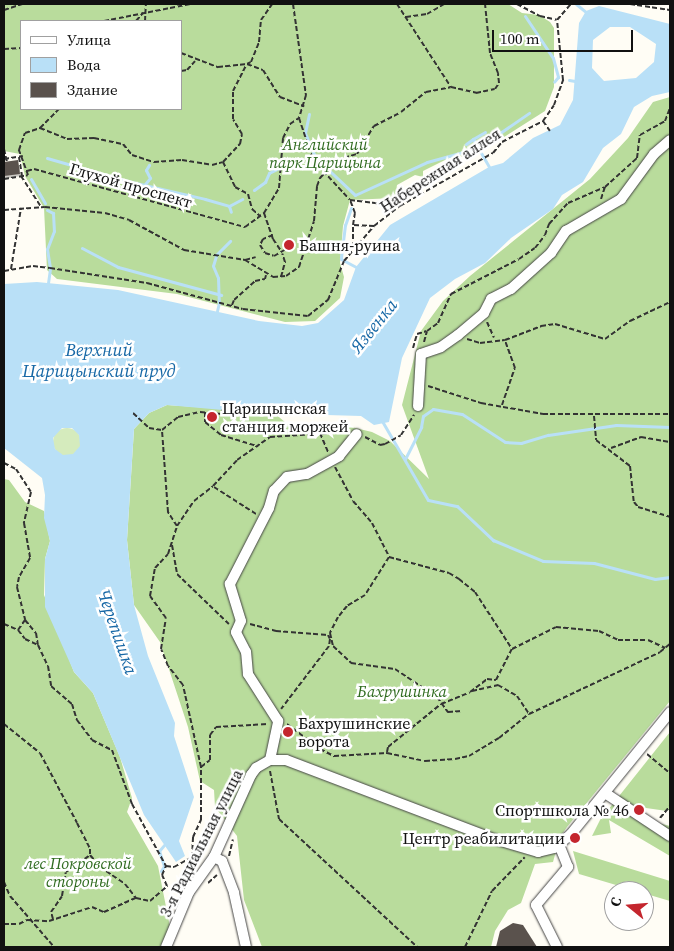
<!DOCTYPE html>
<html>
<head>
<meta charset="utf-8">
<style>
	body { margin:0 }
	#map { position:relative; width:674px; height:951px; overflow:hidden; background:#fffdf5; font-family:"Source Serif 4",serif }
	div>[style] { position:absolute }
	.green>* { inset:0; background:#d5ebbd }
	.round { border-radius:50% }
	.forest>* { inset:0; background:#b9dc9c }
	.water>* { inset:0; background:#b9e0f7 }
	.shadow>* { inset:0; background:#0003 }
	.stream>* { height:3px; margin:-1.5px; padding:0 1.5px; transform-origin:1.5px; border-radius:1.5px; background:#b9e0f7 }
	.building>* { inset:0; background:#5a524d }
	.path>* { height:2px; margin-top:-1px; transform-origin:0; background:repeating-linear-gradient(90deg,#333 0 5px,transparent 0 7.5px) }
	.roads { filter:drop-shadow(0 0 1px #444) drop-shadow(0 0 1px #444) }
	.minor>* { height:10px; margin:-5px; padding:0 5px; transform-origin:5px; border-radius:5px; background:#fff }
	.dots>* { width:14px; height:14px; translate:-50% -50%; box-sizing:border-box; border:2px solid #fff; border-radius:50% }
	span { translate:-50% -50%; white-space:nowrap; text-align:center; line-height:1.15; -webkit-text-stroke:5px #fff; paint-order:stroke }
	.park-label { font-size:16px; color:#2f6b1f; font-style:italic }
	.street-label { font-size:16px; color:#111 }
	.poi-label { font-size:16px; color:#111 }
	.left { translate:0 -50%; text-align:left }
	.right { translate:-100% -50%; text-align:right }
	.water-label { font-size:18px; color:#1768a6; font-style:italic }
	.frame { position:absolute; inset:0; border:5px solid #111; pointer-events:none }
	.legend { position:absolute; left:20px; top:20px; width:162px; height:90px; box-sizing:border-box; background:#fff; border:1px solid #a0a0a0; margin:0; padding:6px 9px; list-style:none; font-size:15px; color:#111 }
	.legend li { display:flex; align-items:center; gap:10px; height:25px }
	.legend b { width:25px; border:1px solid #a0a0a0 }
	.north { position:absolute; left:604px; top:881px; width:50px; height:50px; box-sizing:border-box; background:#fff; border:1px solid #a0a0a0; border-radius:50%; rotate:287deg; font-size:14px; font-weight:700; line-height:20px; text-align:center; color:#111 }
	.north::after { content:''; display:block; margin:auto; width:18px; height:22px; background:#c4262e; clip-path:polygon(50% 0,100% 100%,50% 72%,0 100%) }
	.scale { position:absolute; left:492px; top:30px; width:141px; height:22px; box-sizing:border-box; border:2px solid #111; border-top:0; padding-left:6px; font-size:15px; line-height:18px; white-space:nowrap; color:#111; -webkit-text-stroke:4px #fff; paint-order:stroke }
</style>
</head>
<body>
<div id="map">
	<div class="green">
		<i class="round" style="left:53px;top:428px;width:28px;height:28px"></i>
	</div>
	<div class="forest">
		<i style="clip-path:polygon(evenodd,4px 4px,508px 4px,522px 13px,539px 15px,550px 22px,554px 28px,554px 87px,545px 111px,474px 156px,451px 157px,423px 171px,423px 177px,415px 175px,397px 185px,395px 198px,350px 200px,343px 226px,340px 263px,344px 277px,340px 298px,315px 321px,285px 322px,177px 294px,57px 279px,47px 270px,44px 208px,25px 176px,20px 154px,4px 151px,4px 4px,181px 21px,181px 109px,21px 109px,21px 21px,181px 21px)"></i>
		<i style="clip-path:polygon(670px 97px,670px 701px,567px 827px,560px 837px,553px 862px,535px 864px,521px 903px,508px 910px,495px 931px,491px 947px,262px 947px,244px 900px,237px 836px,215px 807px,214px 790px,200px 781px,188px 727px,160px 642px,134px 605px,127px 540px,134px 429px,149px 413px,167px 405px,273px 412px,292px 428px,347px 426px,372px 432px,390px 441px,429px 479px,402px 405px,421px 331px,443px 301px,470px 276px,590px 179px,628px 138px,653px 102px)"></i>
		<i style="clip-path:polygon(4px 479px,9px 480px,25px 502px,44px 511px,50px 541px,45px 559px,44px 595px,74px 672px,93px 693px,120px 757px,132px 798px,127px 812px,158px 866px,170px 927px,160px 947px,4px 947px)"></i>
		<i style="clip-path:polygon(670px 732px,670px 809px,667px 811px,639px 807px,638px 818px,670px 826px,670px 856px,609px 820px,611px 833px,592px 836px,600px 820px)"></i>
		<i style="clip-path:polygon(573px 851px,670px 881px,670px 901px,579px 874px)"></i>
	</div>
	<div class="water">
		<i style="clip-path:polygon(evenodd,599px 6px,670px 24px,670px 92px,652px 96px,634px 107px,621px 134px,603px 148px,583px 182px,562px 195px,553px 209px,511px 238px,485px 263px,455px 279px,430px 298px,402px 358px,389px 422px,374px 425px,361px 416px,257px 413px,167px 405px,149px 413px,134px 429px,127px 540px,134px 605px,148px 656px,175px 723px,174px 736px,194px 797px,179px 841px,185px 856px,176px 862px,144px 815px,93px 693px,74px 672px,45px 607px,45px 559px,50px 541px,44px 518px,45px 495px,42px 478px,4px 448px,4px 284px,37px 282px,118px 290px,259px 321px,302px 326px,318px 323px,344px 300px,356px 267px,390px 225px,489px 167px,503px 163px,533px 138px,560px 125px,573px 100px,579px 23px,586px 11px,599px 6px,610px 27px,630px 27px,656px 44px,654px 62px,636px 78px,604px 81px,592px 68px,593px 40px,610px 27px,599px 6px,62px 428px,72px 428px,79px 435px,80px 446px,73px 454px,63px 455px,55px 449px,53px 438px,62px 428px)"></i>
	</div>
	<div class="shadow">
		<i style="clip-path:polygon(18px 161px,21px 176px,4px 179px,4px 163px)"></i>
	</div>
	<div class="stream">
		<i style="left:576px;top:4px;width:14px;rotate:39deg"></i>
		<i style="left:525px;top:16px;width:50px;rotate:56.3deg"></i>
		<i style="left:553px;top:58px;width:20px;rotate:75deg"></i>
		<i style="left:558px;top:77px;width:6px;rotate:129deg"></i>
		<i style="left:569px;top:80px;width:6px;rotate:9deg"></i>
		<i style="left:309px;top:114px;width:19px;rotate:102deg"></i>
		<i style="left:305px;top:133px;width:26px;rotate:67deg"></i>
		<i style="left:315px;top:157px;width:55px;rotate:43.5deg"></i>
		<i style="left:355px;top:195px;width:79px;rotate:-24.6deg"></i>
		<i style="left:427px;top:162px;width:53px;rotate:-15.4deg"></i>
		<i style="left:478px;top:148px;width:62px;rotate:-34.5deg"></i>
		<i style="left:485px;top:132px;width:14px;rotate:150deg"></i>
		<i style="left:473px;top:139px;width:32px;rotate:60deg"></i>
		<i style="left:466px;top:144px;width:9px;rotate:-36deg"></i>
		<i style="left:47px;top:158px;width:79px;rotate:16.1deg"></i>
		<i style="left:123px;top:180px;width:84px;rotate:13deg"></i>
		<i style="left:205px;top:199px;width:25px;rotate:16deg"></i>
		<i style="left:229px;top:206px;width:6px;rotate:72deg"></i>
		<i style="left:31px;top:179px;width:28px;rotate:60deg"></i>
		<i style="left:145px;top:184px;width:8px;rotate:-50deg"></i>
		<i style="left:150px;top:178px;width:9px;rotate:-117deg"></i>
		<i style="left:146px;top:170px;width:6px;rotate:-59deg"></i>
		<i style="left:254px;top:190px;width:14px;rotate:-36deg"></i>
		<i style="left:265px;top:182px;width:10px;rotate:-66deg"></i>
		<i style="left:269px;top:173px;width:9px;rotate:-27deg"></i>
		<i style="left:229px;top:206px;width:15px;rotate:-28deg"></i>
		<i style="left:351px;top:208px;width:18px;rotate:109deg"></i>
		<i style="left:345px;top:225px;width:34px;rotate:97deg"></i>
		<i style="left:341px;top:259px;width:17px;rotate:28deg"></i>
		<i style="left:47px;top:210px;width:7px;rotate:27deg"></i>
		<i style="left:53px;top:213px;width:18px;rotate:87deg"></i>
		<i style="left:54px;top:231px;width:19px;rotate:111deg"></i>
		<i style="left:47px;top:249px;width:19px;rotate:81deg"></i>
		<i style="left:82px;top:248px;width:41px;rotate:27.8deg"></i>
		<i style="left:118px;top:267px;width:107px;rotate:15.2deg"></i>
		<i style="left:216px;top:255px;width:20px;rotate:-45deg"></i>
		<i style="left:216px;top:256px;width:10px;rotate:107deg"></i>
		<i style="left:213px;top:266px;width:13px;rotate:67deg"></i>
		<i style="left:218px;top:278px;width:24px;rotate:88deg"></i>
		<i style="left:48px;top:283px;width:15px;rotate:-82deg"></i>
		<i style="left:217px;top:311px;width:9px;rotate:-77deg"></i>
		<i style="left:382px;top:421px;width:91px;rotate:59.8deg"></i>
		<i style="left:428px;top:500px;width:30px;rotate:12deg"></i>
		<i style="left:457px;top:506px;width:50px;rotate:43.4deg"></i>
		<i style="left:493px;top:540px;width:54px;rotate:22.8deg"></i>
		<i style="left:543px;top:561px;width:51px;rotate:2.2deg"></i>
		<i style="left:594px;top:563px;width:63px;rotate:14.7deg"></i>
		<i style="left:655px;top:579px;width:15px;rotate:-8deg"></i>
		<i style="left:405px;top:459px;width:36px;rotate:-63deg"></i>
		<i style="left:421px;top:427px;width:11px;rotate:-80deg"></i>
		<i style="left:423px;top:416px;width:12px;rotate:-35deg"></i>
		<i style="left:433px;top:409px;width:29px;rotate:10deg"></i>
		<i style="left:462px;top:414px;width:51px;rotate:33.1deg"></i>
		<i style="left:505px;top:442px;width:16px;rotate:4deg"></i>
		<i style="left:521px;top:443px;width:28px;rotate:-17deg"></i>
		<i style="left:548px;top:435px;width:69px;rotate:-8.4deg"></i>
		<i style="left:616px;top:425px;width:54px;rotate:2.1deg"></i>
		<i style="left:161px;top:871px;width:6px;rotate:-59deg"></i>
		<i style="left:164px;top:866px;width:16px;rotate:-108deg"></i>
		<i style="left:159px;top:851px;width:8px;rotate:-50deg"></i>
	</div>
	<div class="building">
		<i style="clip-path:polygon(18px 160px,20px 174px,4px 176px,4px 162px)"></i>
		<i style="clip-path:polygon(513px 923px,523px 925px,537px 947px,496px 947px,500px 931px)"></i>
	</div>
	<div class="path">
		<i style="left:293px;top:4px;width:92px;rotate:81.9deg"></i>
		<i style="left:306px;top:95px;width:24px;rotate:107deg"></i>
		<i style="left:397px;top:4px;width:99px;rotate:57deg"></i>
		<i style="left:517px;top:4px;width:26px;rotate:28deg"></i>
		<i style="left:540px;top:16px;width:17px;rotate:13deg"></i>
		<i style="left:630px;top:4px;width:40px;rotate:8.5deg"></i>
		<i style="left:4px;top:10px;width:20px;rotate:-18deg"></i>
		<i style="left:406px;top:17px;width:21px;rotate:-8deg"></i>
		<i style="left:427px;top:14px;width:20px;rotate:-30deg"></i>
		<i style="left:84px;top:21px;width:10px"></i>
		<i style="left:104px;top:21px;width:88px;rotate:-11.2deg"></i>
		<i style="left:136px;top:21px;width:11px;rotate:-49deg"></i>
		<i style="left:145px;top:21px;width:17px;rotate:-87deg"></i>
		<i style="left:4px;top:49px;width:17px;rotate:-3deg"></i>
		<i style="left:181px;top:53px;width:40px;rotate:21deg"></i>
		<i style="left:218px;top:67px;width:29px;rotate:-6deg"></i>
		<i style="left:247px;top:64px;width:17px;rotate:21deg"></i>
		<i style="left:263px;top:70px;width:32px;rotate:58deg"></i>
		<i style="left:280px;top:97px;width:26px;rotate:21deg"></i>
		<i style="left:181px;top:71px;width:6px;rotate:-9deg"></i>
		<i style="left:187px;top:70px;width:12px;rotate:-48deg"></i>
		<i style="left:299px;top:118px;width:44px;rotate:71.6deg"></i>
		<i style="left:313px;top:160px;width:54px;rotate:47.2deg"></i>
		<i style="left:543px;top:121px;width:12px;rotate:55deg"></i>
		<i style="left:40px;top:128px;width:29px;rotate:22deg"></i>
		<i style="left:67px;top:139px;width:27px;rotate:-2deg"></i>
		<i style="left:94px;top:138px;width:30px;rotate:12deg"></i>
		<i style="left:123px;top:144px;width:14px;rotate:51deg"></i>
		<i style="left:132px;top:155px;width:23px;rotate:18deg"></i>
		<i style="left:154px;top:162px;width:28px;rotate:-4deg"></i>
		<i style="left:182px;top:160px;width:30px;rotate:9deg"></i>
		<i style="left:212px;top:165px;width:11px;rotate:-15deg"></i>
		<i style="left:223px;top:162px;width:25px;rotate:-47deg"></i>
		<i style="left:240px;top:144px;width:10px;rotate:-79deg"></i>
		<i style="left:242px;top:134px;width:17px;rotate:-121deg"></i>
		<i style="left:233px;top:119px;width:28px;rotate:-90deg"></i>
		<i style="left:233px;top:91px;width:30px;rotate:-63deg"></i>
		<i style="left:247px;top:64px;width:4px;rotate:-27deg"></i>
		<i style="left:251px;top:62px;width:22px;rotate:-68deg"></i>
		<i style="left:259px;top:42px;width:22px;rotate:-85deg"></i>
		<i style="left:261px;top:20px;width:19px;rotate:-55deg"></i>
		<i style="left:4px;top:149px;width:13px;rotate:77deg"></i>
		<i style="left:19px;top:157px;width:19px;rotate:81deg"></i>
		<i style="left:4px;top:159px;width:19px;rotate:-9deg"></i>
		<i style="left:223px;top:162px;width:28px;rotate:64deg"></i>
		<i style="left:235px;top:187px;width:15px;rotate:28deg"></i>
		<i style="left:248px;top:194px;width:16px;rotate:75deg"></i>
		<i style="left:252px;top:209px;width:11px;rotate:41deg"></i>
		<i style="left:27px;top:171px;width:7px;rotate:-16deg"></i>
		<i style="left:34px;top:169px;width:219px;rotate:15.4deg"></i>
		<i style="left:245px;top:227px;width:24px;rotate:-36deg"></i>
		<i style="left:264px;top:213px;width:29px;rotate:-59deg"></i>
		<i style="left:279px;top:188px;width:50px;rotate:-85.4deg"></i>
		<i style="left:283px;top:138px;width:16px;rotate:-63deg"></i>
		<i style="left:290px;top:124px;width:11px;rotate:-34deg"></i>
		<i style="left:21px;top:176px;width:37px;rotate:57deg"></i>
		<i style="left:4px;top:179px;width:24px;rotate:-9deg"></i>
		<i style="left:28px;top:175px;width:27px;rotate:-110deg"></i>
		<i style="left:19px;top:150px;width:18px;rotate:-71deg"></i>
		<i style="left:25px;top:133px;width:16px;rotate:-18deg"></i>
		<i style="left:40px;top:128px;width:27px;rotate:-45deg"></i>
		<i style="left:601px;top:199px;width:13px;rotate:-72deg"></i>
		<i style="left:4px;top:210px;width:41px;rotate:-4.2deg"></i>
		<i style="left:45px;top:207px;width:60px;rotate:5.7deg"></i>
		<i style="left:105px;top:213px;width:25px;rotate:16deg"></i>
		<i style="left:129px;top:220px;width:63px;rotate:28.6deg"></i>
		<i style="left:184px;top:250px;width:62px;rotate:9.3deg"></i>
		<i style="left:245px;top:260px;width:33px;rotate:31deg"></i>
		<i style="left:273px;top:277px;width:13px;rotate:-4deg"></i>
		<i style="left:286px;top:276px;width:16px;rotate:-35deg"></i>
		<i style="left:299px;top:267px;width:48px;rotate:-71.9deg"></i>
		<i style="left:314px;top:221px;width:35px;rotate:-85deg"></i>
		<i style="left:317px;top:186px;width:9px;rotate:-69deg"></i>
		<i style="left:320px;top:178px;width:25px;rotate:-47deg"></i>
		<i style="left:337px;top:160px;width:21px;rotate:-17deg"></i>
		<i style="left:357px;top:154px;width:33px;rotate:-59deg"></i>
		<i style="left:374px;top:126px;width:30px;rotate:-27deg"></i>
		<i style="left:401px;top:112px;width:32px;rotate:-39deg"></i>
		<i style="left:426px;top:92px;width:25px;rotate:-11deg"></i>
		<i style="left:451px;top:87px;width:26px;rotate:13deg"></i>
		<i style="left:476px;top:93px;width:19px;rotate:-12deg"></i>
		<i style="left:495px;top:89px;width:7px;rotate:-56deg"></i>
		<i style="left:499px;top:83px;width:10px;rotate:-96deg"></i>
		<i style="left:498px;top:73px;width:22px;rotate:-112deg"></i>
		<i style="left:490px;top:53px;width:49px;rotate:-95.8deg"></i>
		<i style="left:264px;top:213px;width:28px;rotate:71deg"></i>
		<i style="left:273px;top:239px;width:14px;rotate:56deg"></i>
		<i style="left:374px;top:226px;width:21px;rotate:-177deg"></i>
		<i style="left:353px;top:225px;width:12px;rotate:-81deg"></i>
		<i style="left:355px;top:213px;width:14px;rotate:-111deg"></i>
		<i style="left:350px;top:200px;width:50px;rotate:6.8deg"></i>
		<i style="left:273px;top:235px;width:11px;rotate:158deg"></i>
		<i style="left:263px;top:239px;width:7px;rotate:117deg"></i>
		<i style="left:260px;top:245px;width:9px;rotate:58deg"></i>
		<i style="left:265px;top:253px;width:9px;rotate:18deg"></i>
		<i style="left:274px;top:256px;width:14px;rotate:-30deg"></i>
		<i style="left:353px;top:247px;width:22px;rotate:-90deg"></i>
		<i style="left:245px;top:260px;width:11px;rotate:-15deg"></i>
		<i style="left:11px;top:269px;width:62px;rotate:-80.7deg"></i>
		<i style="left:4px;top:271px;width:29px;rotate:-10deg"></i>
		<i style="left:33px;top:266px;width:17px;rotate:7deg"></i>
		<i style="left:50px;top:268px;width:98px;rotate:8.8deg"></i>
		<i style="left:147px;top:283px;width:99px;rotate:15.2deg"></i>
		<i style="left:243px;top:309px;width:65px;rotate:6.1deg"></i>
		<i style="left:308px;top:316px;width:26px;rotate:-39deg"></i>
		<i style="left:328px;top:300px;width:42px;rotate:-67.7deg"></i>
		<i style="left:344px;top:261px;width:46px;rotate:-49.4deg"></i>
		<i style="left:374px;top:226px;width:33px;rotate:-38deg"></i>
		<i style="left:400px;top:206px;width:107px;rotate:-29.7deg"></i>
		<i style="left:493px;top:153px;width:14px;rotate:-51deg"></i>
		<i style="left:502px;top:142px;width:46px;rotate:-27.1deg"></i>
		<i style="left:543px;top:121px;width:19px;rotate:-55deg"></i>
		<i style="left:554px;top:105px;width:27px;rotate:-70deg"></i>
		<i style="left:563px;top:80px;width:60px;rotate:-95.7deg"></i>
		<i style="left:557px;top:20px;width:21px;rotate:-49deg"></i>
		<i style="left:281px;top:277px;width:16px;rotate:-75deg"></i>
		<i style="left:285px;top:262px;width:9px;rotate:-108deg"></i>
		<i style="left:232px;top:305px;width:5px;rotate:-68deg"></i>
		<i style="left:234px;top:300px;width:28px;rotate:-42deg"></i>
		<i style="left:255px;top:281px;width:10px;rotate:-11deg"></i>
		<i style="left:265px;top:279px;width:4px;rotate:-76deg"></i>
		<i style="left:487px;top:322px;width:17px;rotate:66deg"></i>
		<i style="left:467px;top:339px;width:14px;rotate:17deg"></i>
		<i style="left:480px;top:343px;width:25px;rotate:-7deg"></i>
		<i style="left:505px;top:340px;width:39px;rotate:-21deg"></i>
		<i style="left:541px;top:326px;width:14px;rotate:-8deg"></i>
		<i style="left:555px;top:324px;width:52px;rotate:16.7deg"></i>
		<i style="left:605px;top:339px;width:31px;rotate:-36deg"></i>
		<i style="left:630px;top:321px;width:44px;rotate:-25.4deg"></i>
		<i style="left:424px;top:342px;width:11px;rotate:-75deg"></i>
		<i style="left:427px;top:331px;width:14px;rotate:-36deg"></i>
		<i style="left:438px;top:323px;width:32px;rotate:-66deg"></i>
		<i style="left:451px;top:294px;width:76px;rotate:-27.2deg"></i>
		<i style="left:519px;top:259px;width:19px;rotate:-35deg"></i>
		<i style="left:535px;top:248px;width:16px;rotate:-52deg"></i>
		<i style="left:545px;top:235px;width:12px;rotate:-70deg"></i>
		<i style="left:549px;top:224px;width:28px;rotate:-48deg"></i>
		<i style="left:568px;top:203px;width:40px;rotate:-23.4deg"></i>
		<i style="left:605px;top:187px;width:43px;rotate:-42.2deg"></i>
		<i style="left:637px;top:158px;width:23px;rotate:-83deg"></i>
		<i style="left:640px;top:135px;width:29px;rotate:-29deg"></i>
		<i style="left:665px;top:121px;width:14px;rotate:-69deg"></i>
		<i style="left:413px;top:348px;width:15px;rotate:-74deg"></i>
		<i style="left:417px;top:334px;width:10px;rotate:-17deg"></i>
		<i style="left:428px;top:386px;width:56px;rotate:17.8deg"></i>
		<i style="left:481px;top:403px;width:63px;rotate:10.1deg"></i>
		<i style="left:543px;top:414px;width:127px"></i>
		<i style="left:502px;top:405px;width:39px;rotate:-71deg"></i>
		<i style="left:515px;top:368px;width:30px;rotate:-110deg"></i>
		<i style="left:205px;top:412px;width:10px;rotate:90deg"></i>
		<i style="left:205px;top:422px;width:21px;rotate:39deg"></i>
		<i style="left:221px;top:435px;width:39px;rotate:17deg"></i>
		<i style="left:133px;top:413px;width:22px;rotate:43deg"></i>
		<i style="left:149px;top:428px;width:13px;rotate:9deg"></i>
		<i style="left:594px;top:416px;width:24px;rotate:85deg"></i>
		<i style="left:596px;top:440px;width:43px;rotate:37.4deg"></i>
		<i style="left:630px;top:466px;width:36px;rotate:84deg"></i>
		<i style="left:634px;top:502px;width:6px;rotate:51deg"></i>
		<i style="left:638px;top:507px;width:34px;rotate:17deg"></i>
		<i style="left:320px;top:433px;width:21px;rotate:67deg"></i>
		<i style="left:365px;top:437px;width:17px;rotate:28deg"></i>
		<i style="left:380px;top:445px;width:5px;rotate:-11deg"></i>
		<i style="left:385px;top:444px;width:18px;rotate:-29deg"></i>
		<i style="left:401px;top:435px;width:24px;rotate:-57deg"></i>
		<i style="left:611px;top:448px;width:32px;rotate:-20deg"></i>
		<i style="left:641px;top:437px;width:29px;rotate:10deg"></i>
		<i style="left:4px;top:463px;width:13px;rotate:27deg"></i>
		<i style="left:16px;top:469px;width:27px;rotate:57deg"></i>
		<i style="left:31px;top:492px;width:32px;rotate:103deg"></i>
		<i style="left:24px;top:523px;width:36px;rotate:80deg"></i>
		<i style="left:30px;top:558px;width:22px;rotate:120deg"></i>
		<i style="left:19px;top:577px;width:10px;rotate:101deg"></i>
		<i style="left:17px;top:587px;width:34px;rotate:76deg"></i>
		<i style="left:25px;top:620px;width:17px;rotate:50deg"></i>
		<i style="left:36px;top:633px;width:12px;rotate:81deg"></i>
		<i style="left:38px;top:645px;width:23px;rotate:65deg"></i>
		<i style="left:48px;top:666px;width:20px;rotate:81deg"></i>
		<i style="left:51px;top:686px;width:28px;rotate:41deg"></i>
		<i style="left:72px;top:704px;width:17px;rotate:73deg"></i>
		<i style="left:77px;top:720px;width:25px;rotate:53deg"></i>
		<i style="left:92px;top:740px;width:22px;rotate:27deg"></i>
		<i style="left:112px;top:750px;width:58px;rotate:69.7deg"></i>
		<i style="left:132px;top:804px;width:71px;rotate:61.3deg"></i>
		<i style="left:166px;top:866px;width:8px;rotate:7deg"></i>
		<i style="left:174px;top:867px;width:21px;rotate:-29deg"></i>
		<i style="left:192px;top:857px;width:20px;rotate:-87deg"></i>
		<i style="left:193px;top:837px;width:19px;rotate:-65deg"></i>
		<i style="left:201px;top:820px;width:53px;rotate:-90deg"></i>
		<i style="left:201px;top:767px;width:84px;rotate:-102.4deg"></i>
		<i style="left:183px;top:685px;width:24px;rotate:-128deg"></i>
		<i style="left:168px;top:666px;width:18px;rotate:-112deg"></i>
		<i style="left:161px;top:649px;width:31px;rotate:-81deg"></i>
		<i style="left:166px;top:618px;width:27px;rotate:-126deg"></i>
		<i style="left:150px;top:596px;width:28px;rotate:-80deg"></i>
		<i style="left:155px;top:568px;width:19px;rotate:-47deg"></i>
		<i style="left:168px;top:554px;width:29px;rotate:-72deg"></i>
		<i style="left:177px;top:526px;width:30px;rotate:-56deg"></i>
		<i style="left:194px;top:501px;width:24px;rotate:-38deg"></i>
		<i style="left:213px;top:486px;width:35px;rotate:-47deg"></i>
		<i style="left:237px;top:460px;width:40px;rotate:-34.9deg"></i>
		<i style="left:270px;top:437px;width:76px;rotate:-3.8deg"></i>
		<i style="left:335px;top:467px;width:38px;rotate:62deg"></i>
		<i style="left:353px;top:501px;width:29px;rotate:49deg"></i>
		<i style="left:372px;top:523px;width:38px;rotate:63deg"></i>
		<i style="left:389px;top:557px;width:62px;rotate:14.9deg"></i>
		<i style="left:449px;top:573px;width:12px;rotate:31deg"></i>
		<i style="left:459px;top:579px;width:21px;rotate:39deg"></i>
		<i style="left:475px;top:592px;width:68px;rotate:57deg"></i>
		<i style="left:512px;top:649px;width:49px;rotate:-26.6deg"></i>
		<i style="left:556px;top:627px;width:43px;rotate:5.3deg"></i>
		<i style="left:599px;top:631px;width:21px;rotate:25deg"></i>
		<i style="left:618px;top:640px;width:30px"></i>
		<i style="left:648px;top:640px;width:19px;rotate:25deg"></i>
		<i style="left:214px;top:487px;width:50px;rotate:32.7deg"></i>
		<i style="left:177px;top:526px;width:17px;rotate:-123deg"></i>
		<i style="left:168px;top:512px;width:82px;rotate:-94.2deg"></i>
		<i style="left:162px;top:430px;width:21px;rotate:-39deg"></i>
		<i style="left:178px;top:417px;width:23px;rotate:-13deg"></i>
		<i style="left:200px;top:412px;width:22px;rotate:5deg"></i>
		<i style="left:222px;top:414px;width:6px;rotate:-81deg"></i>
		<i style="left:172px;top:545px;width:29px;rotate:80deg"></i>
		<i style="left:177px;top:574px;width:72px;rotate:43.9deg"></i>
		<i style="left:389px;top:557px;width:45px;rotate:122.3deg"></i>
		<i style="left:365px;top:595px;width:21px;rotate:149deg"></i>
		<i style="left:347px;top:606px;width:14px;rotate:129deg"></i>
		<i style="left:338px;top:617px;width:18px;rotate:117deg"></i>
		<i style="left:330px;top:633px;width:13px;rotate:77deg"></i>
		<i style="left:333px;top:646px;width:25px;rotate:43deg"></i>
		<i style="left:351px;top:663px;width:44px;rotate:7.8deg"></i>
		<i style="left:395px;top:669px;width:50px;rotate:33.7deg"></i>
		<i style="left:437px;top:697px;width:19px;rotate:54deg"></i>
		<i style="left:448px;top:712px;width:14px;rotate:-4deg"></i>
		<i style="left:4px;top:624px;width:15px;rotate:23deg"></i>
		<i style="left:18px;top:630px;width:11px;rotate:52deg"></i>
		<i style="left:25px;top:639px;width:14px;rotate:25deg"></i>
		<i style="left:250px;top:624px;width:27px;rotate:15deg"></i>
		<i style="left:276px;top:631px;width:52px;rotate:4.4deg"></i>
		<i style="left:328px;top:635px;width:4px;rotate:63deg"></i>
		<i style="left:330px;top:639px;width:7px;rotate:98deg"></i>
		<i style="left:329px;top:646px;width:79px;rotate:127.3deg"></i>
		<i style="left:18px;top:630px;width:12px;rotate:-55deg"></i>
		<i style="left:472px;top:691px;width:27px;rotate:-13deg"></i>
		<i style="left:498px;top:685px;width:22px;rotate:30deg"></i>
		<i style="left:517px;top:696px;width:22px;rotate:56deg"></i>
		<i style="left:4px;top:724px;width:46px;rotate:38.9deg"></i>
		<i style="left:40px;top:753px;width:79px;rotate:62.1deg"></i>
		<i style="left:77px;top:823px;width:29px;rotate:63deg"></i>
		<i style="left:90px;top:849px;width:6px;rotate:90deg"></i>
		<i style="left:90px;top:855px;width:16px;rotate:50deg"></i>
		<i style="left:100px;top:867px;width:30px;rotate:34deg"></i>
		<i style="left:125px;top:884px;width:18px;rotate:52deg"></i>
		<i style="left:287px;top:724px;width:41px;rotate:37.1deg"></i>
		<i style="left:320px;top:749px;width:16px;rotate:27deg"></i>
		<i style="left:334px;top:756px;width:53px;rotate:-3.2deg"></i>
		<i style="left:387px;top:753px;width:39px;rotate:12deg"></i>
		<i style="left:425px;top:761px;width:30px;rotate:-4deg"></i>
		<i style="left:455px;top:759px;width:14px;rotate:-12deg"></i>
		<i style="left:469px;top:756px;width:35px;rotate:-31deg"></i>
		<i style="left:499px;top:738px;width:38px;rotate:-39deg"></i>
		<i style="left:529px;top:714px;width:145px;rotate:-25.3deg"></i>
		<i style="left:660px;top:652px;width:13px;rotate:-39deg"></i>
		<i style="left:387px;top:752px;width:5px;rotate:-79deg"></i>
		<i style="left:388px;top:747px;width:68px;rotate:-39.1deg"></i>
		<i style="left:441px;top:704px;width:31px;rotate:-22deg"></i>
		<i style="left:470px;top:692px;width:21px;rotate:-37deg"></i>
		<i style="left:487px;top:679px;width:9px;rotate:6deg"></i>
		<i style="left:496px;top:680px;width:35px;rotate:-63deg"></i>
		<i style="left:647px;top:754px;width:30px;rotate:40deg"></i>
		<i style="left:201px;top:767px;width:11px;rotate:-38deg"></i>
		<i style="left:210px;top:760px;width:25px;rotate:-90deg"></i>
		<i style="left:210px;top:735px;width:10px;rotate:-53deg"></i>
		<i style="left:216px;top:727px;width:52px;rotate:-3.3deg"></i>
		<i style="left:270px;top:771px;width:49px;rotate:79.4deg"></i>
		<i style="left:279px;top:819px;width:188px;rotate:42.8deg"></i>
		<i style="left:660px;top:818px;width:16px;rotate:-50deg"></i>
		<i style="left:229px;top:856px;width:17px;rotate:-77deg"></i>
		<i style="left:4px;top:882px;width:15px;rotate:67deg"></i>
		<i style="left:10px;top:896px;width:67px;rotate:49.2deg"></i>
		<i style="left:208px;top:883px;width:12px;rotate:-42deg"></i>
		<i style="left:53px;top:919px;width:7px;rotate:-106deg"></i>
		<i style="left:51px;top:912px;width:19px;rotate:-55deg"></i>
		<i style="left:62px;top:896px;width:24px;rotate:-81deg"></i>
		<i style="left:66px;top:872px;width:28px;rotate:-35deg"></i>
		<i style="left:4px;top:924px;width:15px"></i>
		<i style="left:19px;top:924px;width:9px;rotate:-27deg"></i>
		<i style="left:27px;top:920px;width:22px;rotate:3deg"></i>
		<i style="left:49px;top:921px;width:45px;rotate:-18deg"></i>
		<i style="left:92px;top:907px;width:13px;rotate:23deg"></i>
		<i style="left:104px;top:912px;width:35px;rotate:-24deg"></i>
		<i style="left:136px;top:898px;width:14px;rotate:12deg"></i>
		<i style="left:150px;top:901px;width:23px;rotate:-41deg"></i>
		<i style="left:167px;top:886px;width:12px;rotate:-114deg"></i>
		<i style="left:162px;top:875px;width:10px;rotate:-66deg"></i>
		<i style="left:465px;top:947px;width:62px;rotate:-64.3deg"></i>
		<i style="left:492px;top:891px;width:47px;rotate:-45.9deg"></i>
	</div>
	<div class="roads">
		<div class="minor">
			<i style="left:418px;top:406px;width:52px;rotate:-86.7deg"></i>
			<i style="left:421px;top:354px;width:21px;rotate:-19deg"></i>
			<i style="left:441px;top:347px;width:21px;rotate:-35deg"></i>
			<i style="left:458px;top:335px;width:34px;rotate:-40deg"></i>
			<i style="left:484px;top:313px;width:16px;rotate:-63deg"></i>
			<i style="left:491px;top:299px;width:22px;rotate:-27deg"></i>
			<i style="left:511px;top:289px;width:54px;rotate:-42deg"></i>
			<i style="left:551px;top:253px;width:27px;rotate:-56deg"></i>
			<i style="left:566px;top:231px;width:64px;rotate:-30.2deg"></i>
			<i style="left:621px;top:199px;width:56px;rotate:-53.7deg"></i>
			<i style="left:654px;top:154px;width:21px;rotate:-41deg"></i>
			<i style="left:270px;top:760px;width:40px;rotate:-78deg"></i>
			<i style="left:278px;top:721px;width:56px;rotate:-122.6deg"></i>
			<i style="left:248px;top:674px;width:22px;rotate:-95deg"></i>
			<i style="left:246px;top:652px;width:22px;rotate:-117deg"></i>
			<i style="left:236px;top:632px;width:12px;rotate:-66deg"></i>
			<i style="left:241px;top:621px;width:39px;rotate:-107deg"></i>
			<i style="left:230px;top:584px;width:85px;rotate:-62.8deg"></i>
			<i style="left:269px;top:508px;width:18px;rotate:-74deg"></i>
			<i style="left:274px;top:491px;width:19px;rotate:-47deg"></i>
			<i style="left:287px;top:477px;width:20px;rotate:-9deg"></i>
			<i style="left:307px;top:474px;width:37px;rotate:-29deg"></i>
			<i style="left:339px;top:456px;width:28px;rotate:-51deg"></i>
			<i style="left:605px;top:793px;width:78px;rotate:33.5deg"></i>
			<i style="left:214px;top:857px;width:9px;rotate:27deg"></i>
			<i style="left:222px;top:861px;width:34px;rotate:69deg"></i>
			<i style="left:234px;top:893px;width:55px;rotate:77.5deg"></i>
			<i style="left:166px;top:947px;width:60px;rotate:-67.3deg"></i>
			<i style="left:189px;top:892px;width:43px;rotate:-54.5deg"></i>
			<i style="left:214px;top:857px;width:90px;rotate:-65.7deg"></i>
			<i style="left:251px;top:775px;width:9px;rotate:-54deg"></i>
			<i style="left:256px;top:768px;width:16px;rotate:-30deg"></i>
			<i style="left:270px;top:760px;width:16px"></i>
			<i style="left:286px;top:760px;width:222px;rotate:20.8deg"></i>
			<i style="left:494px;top:839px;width:46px;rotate:16.5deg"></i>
			<i style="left:538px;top:852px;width:16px;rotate:-14deg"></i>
			<i style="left:554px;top:848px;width:22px;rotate:-39deg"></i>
			<i style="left:571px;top:834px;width:157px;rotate:-50.9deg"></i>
			<i style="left:557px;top:947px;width:47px;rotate:-116.6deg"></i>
			<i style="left:536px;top:905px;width:50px;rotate:-49.9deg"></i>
			<i style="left:568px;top:867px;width:24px;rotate:-112deg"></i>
		</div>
	</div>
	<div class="dots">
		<i style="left:289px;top:245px;background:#c4262e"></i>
		<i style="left:212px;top:417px;background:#c4262e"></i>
		<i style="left:288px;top:732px;background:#c4262e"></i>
		<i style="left:639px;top:810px;background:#c4262e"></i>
		<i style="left:575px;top:838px;background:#c4262e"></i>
	</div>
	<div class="park-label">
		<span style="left:325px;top:153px">Английский<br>парк Царицына</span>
		<span style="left:402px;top:691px">Бахрушинка</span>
		<span style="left:78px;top:872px">лес Покровской<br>стороны</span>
	</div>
	<div class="street-label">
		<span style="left:440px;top:170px;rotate:-33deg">Набережная аллея</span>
		<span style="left:131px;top:185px;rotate:16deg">Глухой проспект</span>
		<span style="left:201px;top:843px;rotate:-63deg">3-я Радиальная улица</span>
	</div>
	<div class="poi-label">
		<span class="left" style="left:299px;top:245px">Башня-руина</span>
		<span class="left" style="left:222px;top:417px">Царицынская<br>станция моржей</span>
		<span class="left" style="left:298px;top:732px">Бахрушинские<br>ворота</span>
		<span class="right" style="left:629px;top:810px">Спортшкола № 46</span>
		<span class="right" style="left:565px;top:838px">Центр реабилитации</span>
	</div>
	<div class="water-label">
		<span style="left:374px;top:326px;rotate:-51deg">Язвенка</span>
		<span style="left:99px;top:361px">Верхний<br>Царицынский пруд</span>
		<span style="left:117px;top:632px;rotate:71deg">Черепишка</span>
	</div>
	<div class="frame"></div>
	<ul class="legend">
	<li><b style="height:6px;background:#fff"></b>Улица</li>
	<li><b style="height:14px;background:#b9e0f7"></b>Вода</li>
	<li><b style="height:14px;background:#5a524d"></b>Здание</li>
	</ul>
	<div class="north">С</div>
	<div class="scale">100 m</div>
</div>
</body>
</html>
